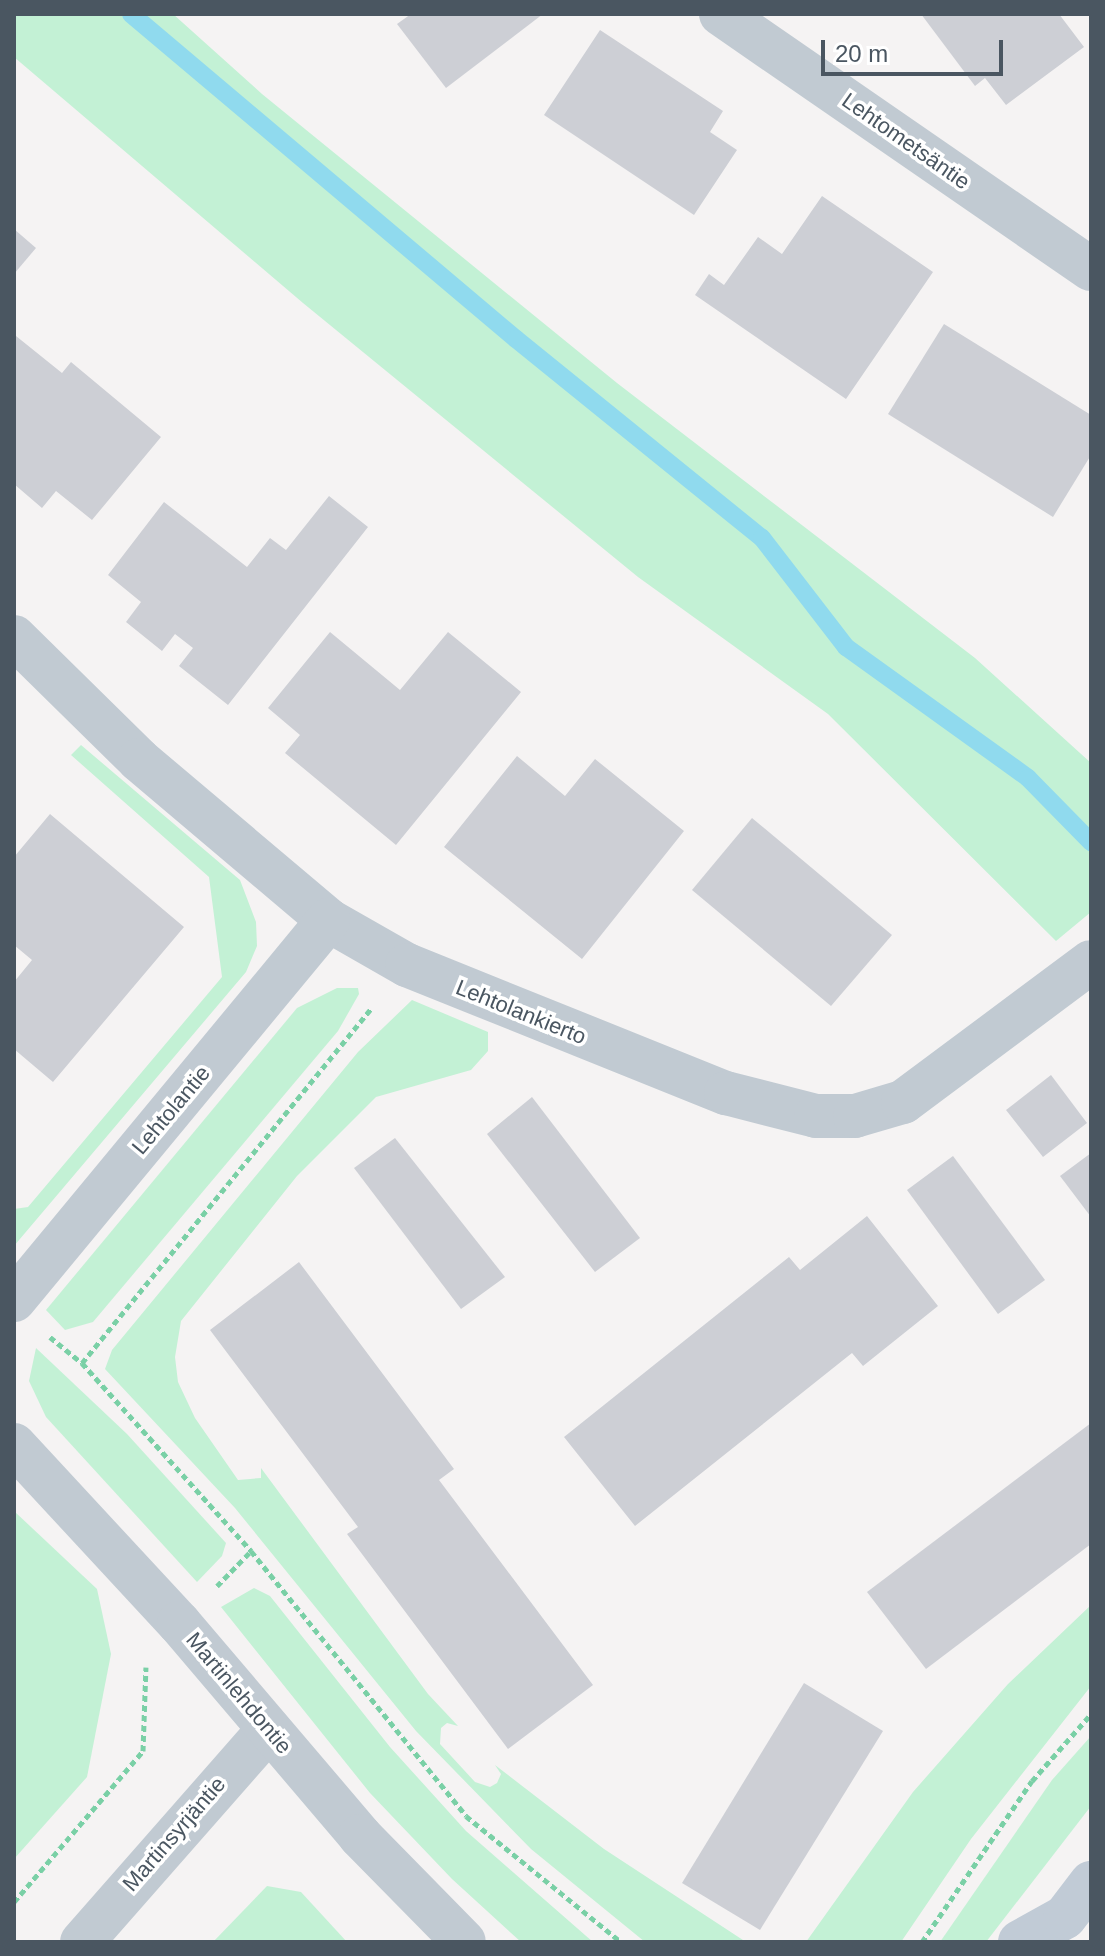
<!DOCTYPE html>
<html>
<head>
<meta charset="utf-8">
<style>
	body { margin:0 }
	#map { position:relative; width:1105px; height:1956px; overflow:hidden; background:#f5f3f3; font-family:Arial,sans-serif }
	div>[style] { position:absolute }
	.green>* { inset:0; background:#c3f1d5 }
	.stream>* { height:18px; margin:-9px; padding:0 9px; transform-origin:9px; border-radius:9px; background:#90daee }
	.building>* { inset:0; background:#cdcfd5 }
	.path>* { height:5px; margin-top:-2.5px; transform-origin:0; background:repeating-linear-gradient(90deg,#7ad0a6 0 6px,transparent 0 10px) }
	.minor>* { height:44px; margin:-22px; padding:0 22px; transform-origin:22px; border-radius:22px; background:#c1cad2 }
	.tertiary>* { height:44px; margin:-22px; padding:0 22px; transform-origin:22px; border-radius:22px; background:#c1cad2 }
	.secondary>* { height:44px; margin:-22px; padding:0 22px; transform-origin:22px; border-radius:22px; background:#c1cbd6 }
	span { translate:-50% -50%; white-space:nowrap; text-align:center; line-height:1.15; -webkit-text-stroke:7px #fff; paint-order:stroke }
	.street-label { font-size:22px; color:#4a5661 }
	.frame { position:absolute; inset:0; border:16px solid #4a5661; pointer-events:none }
	.scale { position:absolute; left:821px; top:40px; width:182px; height:36px; box-sizing:border-box; border:4px solid #4a5661; border-top:0; padding-left:10px; font-size:24px; line-height:28px; white-space:nowrap; color:#4a5661; -webkit-text-stroke:6px #fff; paint-order:stroke }
</style>
</head>
<body>
<div id="map">
	<div class="green">
		<i style="clip-path:polygon(14px 14px,173px 14px,262px 94px,617px 383px,975px 658px,1091px 763px,1091px 912px,1056px 941px,828px 714px,638px 577px,303px 303px,14px 57px)"></i>
		<i style="clip-path:polygon(81px 745px,240px 880px,256px 922px,257px 946px,246px 972px,14px 1246px,14px 1209px,28px 1207px,222px 977px,209px 877px,71px 755px)"></i>
		<i style="clip-path:polygon(337px 988px,358px 988px,359px 994px,338px 1031px,93px 1322px,65px 1330px,46px 1310px,297px 1008px)"></i>
		<i style="clip-path:polygon(412px 1000px,488px 1032px,488px 1051px,471px 1070px,376px 1097px,297px 1176px,181px 1321px,175px 1357px,178px 1382px,195px 1418px,238px 1480px,261px 1478px,261px 1468px,428px 1694px,458px 1726px,447px 1723px,441px 1728px,440px 1744px,475px 1782px,490px 1787px,497px 1783px,501px 1774px,495px 1765px,604px 1849px,746px 1942px,645px 1942px,531px 1849px,416px 1731px,235px 1508px,105px 1369px,112px 1350px,358px 1052px)"></i>
		<i style="clip-path:polygon(36px 1348px,127px 1434px,226px 1543px,222px 1556px,197px 1582px,46px 1417px,29px 1381px)"></i>
		<i style="clip-path:polygon(14px 1511px,97px 1589px,111px 1654px,87px 1777px,14px 1859px)"></i>
		<i style="clip-path:polygon(254px 1588px,270px 1596px,390px 1747px,466px 1831px,593px 1942px,521px 1942px,452px 1879px,370px 1793px,221px 1607px)"></i>
		<i style="clip-path:polygon(1091px 1605px,1091px 1686px,971px 1839px,901px 1942px,806px 1942px,913px 1792px,1008px 1684px)"></i>
		<i style="clip-path:polygon(1091px 1736px,1091px 1806px,986px 1942px,940px 1942px,1052px 1780px)"></i>
		<i style="clip-path:polygon(267px 1886px,301px 1892px,347px 1942px,213px 1942px)"></i>
	</div>
	<div class="stream">
		<i style="left:131px;top:14px;width:504px;rotate:40.17deg"></i>
		<i style="left:516px;top:339px;width:316px;rotate:39deg"></i>
		<i style="left:762px;top:538px;width:138px;rotate:52.4deg"></i>
		<i style="left:846px;top:647px;width:224px;rotate:35.7deg"></i>
		<i style="left:1028px;top:778px;width:90px;rotate:45.5deg"></i>
	</div>
	<div class="building">
		<i style="clip-path:polygon(411px 14px,543px 14px,446px 88px,397px 24px)"></i>
		<i style="clip-path:polygon(921px 14px,1059px 14px,1084px 47px,1006px 105px,985px 78px,975px 86px)"></i>
		<i style="clip-path:polygon(600px 30px,723px 111px,710px 132px,737px 150px,694px 215px,544px 115px)"></i>
		<i style="clip-path:polygon(822px 196px,933px 272px,846px 399px,695px 295px,709px 274px,724px 285px,758px 237px,782px 254px)"></i>
		<i style="clip-path:polygon(14px 229px,36px 248px,14px 274px)"></i>
		<i style="clip-path:polygon(944px 324px,1091px 415px,1091px 455px,1053px 517px,888px 414px)"></i>
		<i style="clip-path:polygon(16px 336px,62px 373px,71px 362px,161px 437px,92px 520px,56px 491px,42px 508px,14px 484px)"></i>
		<i style="clip-path:polygon(329px 496px,368px 527px,228px 705px,179px 666px,193px 648px,175px 634px,162px 651px,126px 622px,141px 602px,108px 575px,164px 502px,247px 567px,270px 538px,286px 550px)"></i>
		<i style="clip-path:polygon(330px 632px,400px 690px,448px 632px,521px 692px,396px 845px,285px 753px,300px 735px,268px 708px)"></i>
		<i style="clip-path:polygon(517px 756px,565px 796px,595px 759px,684px 831px,582px 959px,444px 847px)"></i>
		<i style="clip-path:polygon(50px 814px,184px 927px,53px 1082px,14px 1049px,14px 982px,32px 960px,14px 945px,14px 857px)"></i>
		<i style="clip-path:polygon(752px 818px,892px 935px,831px 1006px,692px 890px)"></i>
		<i style="clip-path:polygon(1051px 1075px,1087px 1123px,1043px 1157px,1006px 1110px)"></i>
		<i style="clip-path:polygon(532px 1097px,640px 1238px,595px 1272px,487px 1134px)"></i>
		<i style="clip-path:polygon(395px 1138px,505px 1277px,461px 1309px,354px 1168px)"></i>
		<i style="clip-path:polygon(1091px 1153px,1091px 1217px,1060px 1176px)"></i>
		<i style="clip-path:polygon(953px 1156px,1045px 1280px,998px 1314px,907px 1190px)"></i>
		<i style="clip-path:polygon(867px 1216px,938px 1306px,863px 1366px,852px 1353px,635px 1526px,564px 1437px,789px 1257px,800px 1270px)"></i>
		<i style="clip-path:polygon(299px 1262px,454px 1469px,439px 1480px,593px 1685px,508px 1749px,347px 1534px,358px 1527px,210px 1330px)"></i>
		<i style="clip-path:polygon(1091px 1423px,1091px 1544px,926px 1669px,867px 1592px)"></i>
		<i style="clip-path:polygon(804px 1683px,883px 1731px,760px 1930px,682px 1883px)"></i>
	</div>
	<div class="path">
		<i style="left:50px;top:1337px;width:41px;rotate:39.1deg"></i>
		<i style="left:82px;top:1363px;width:253px;rotate:48deg"></i>
		<i style="left:251px;top:1551px;width:341px;rotate:50.9deg"></i>
		<i style="left:466px;top:1816px;width:200px;rotate:39.1deg"></i>
		<i style="left:82px;top:1363px;width:459px;rotate:-50.8deg"></i>
		<i style="left:217px;top:1586px;width:49px;rotate:-45.8deg"></i>
		<i style="left:14px;top:1902px;width:199px;rotate:-49.5deg"></i>
		<i style="left:143px;top:1751px;width:84px;rotate:-88deg"></i>
		<i style="left:922px;top:1942px;width:195px;rotate:-55.7deg"></i>
		<i style="left:1032px;top:1781px;width:89px;rotate:-48.6deg"></i>
	</div>
	<div class="minor">
		<i style="left:721px;top:14px;width:449px;rotate:34.6deg"></i>
		<i style="left:14px;top:637px;width:175px;rotate:44.5deg"></i>
		<i style="left:139px;top:760px;width:248px;rotate:40.2deg"></i>
		<i style="left:328px;top:920px;width:91px;rotate:29.7deg"></i>
		<i style="left:407px;top:965px;width:344px;rotate:21.9deg"></i>
		<i style="left:726px;top:1093px;width:93px;rotate:14.3deg"></i>
		<i style="left:816px;top:1116px;width:39px"></i>
		<i style="left:855px;top:1116px;width:50px;rotate:-16.3deg"></i>
		<i style="left:903px;top:1102px;width:234px;rotate:-36.7deg"></i>
		<i style="left:14px;top:1300px;width:493px;rotate:-50.4deg"></i>
		<i style="left:82px;top:1942px;width:283px;rotate:-48.7deg"></i>
	</div>
	<div class="tertiary">
		<i style="left:14px;top:1445px;width:243px;rotate:47.2deg"></i>
		<i style="left:179px;top:1623px;width:280px;rotate:49.6deg"></i>
		<i style="left:360px;top:1836px;width:148px;rotate:45.5deg"></i>
	</div>
	<div class="secondary">
		<i style="left:1020px;top:1942px;width:51px;rotate:-29.1deg"></i>
		<i style="left:1065px;top:1917px;width:43px;rotate:-52.6deg"></i>
	</div>
	<div class="street-label">
		<span style="left:906px;top:141px;rotate:35deg">Lehtometsäntie</span>
		<span style="left:521px;top:1012px;rotate:22deg">Lehtolankierto</span>
		<span style="left:171px;top:1110px;rotate:-50deg">Lehtolantie</span>
		<span style="left:239px;top:1693px;rotate:50deg">Martinlehdontie</span>
		<span style="left:174px;top:1834px;rotate:-49deg">Martinsyrjäntie</span>
	</div>
	<div class="frame"></div>
	<div class="scale">20 m</div>
</div>
</body>
</html>
